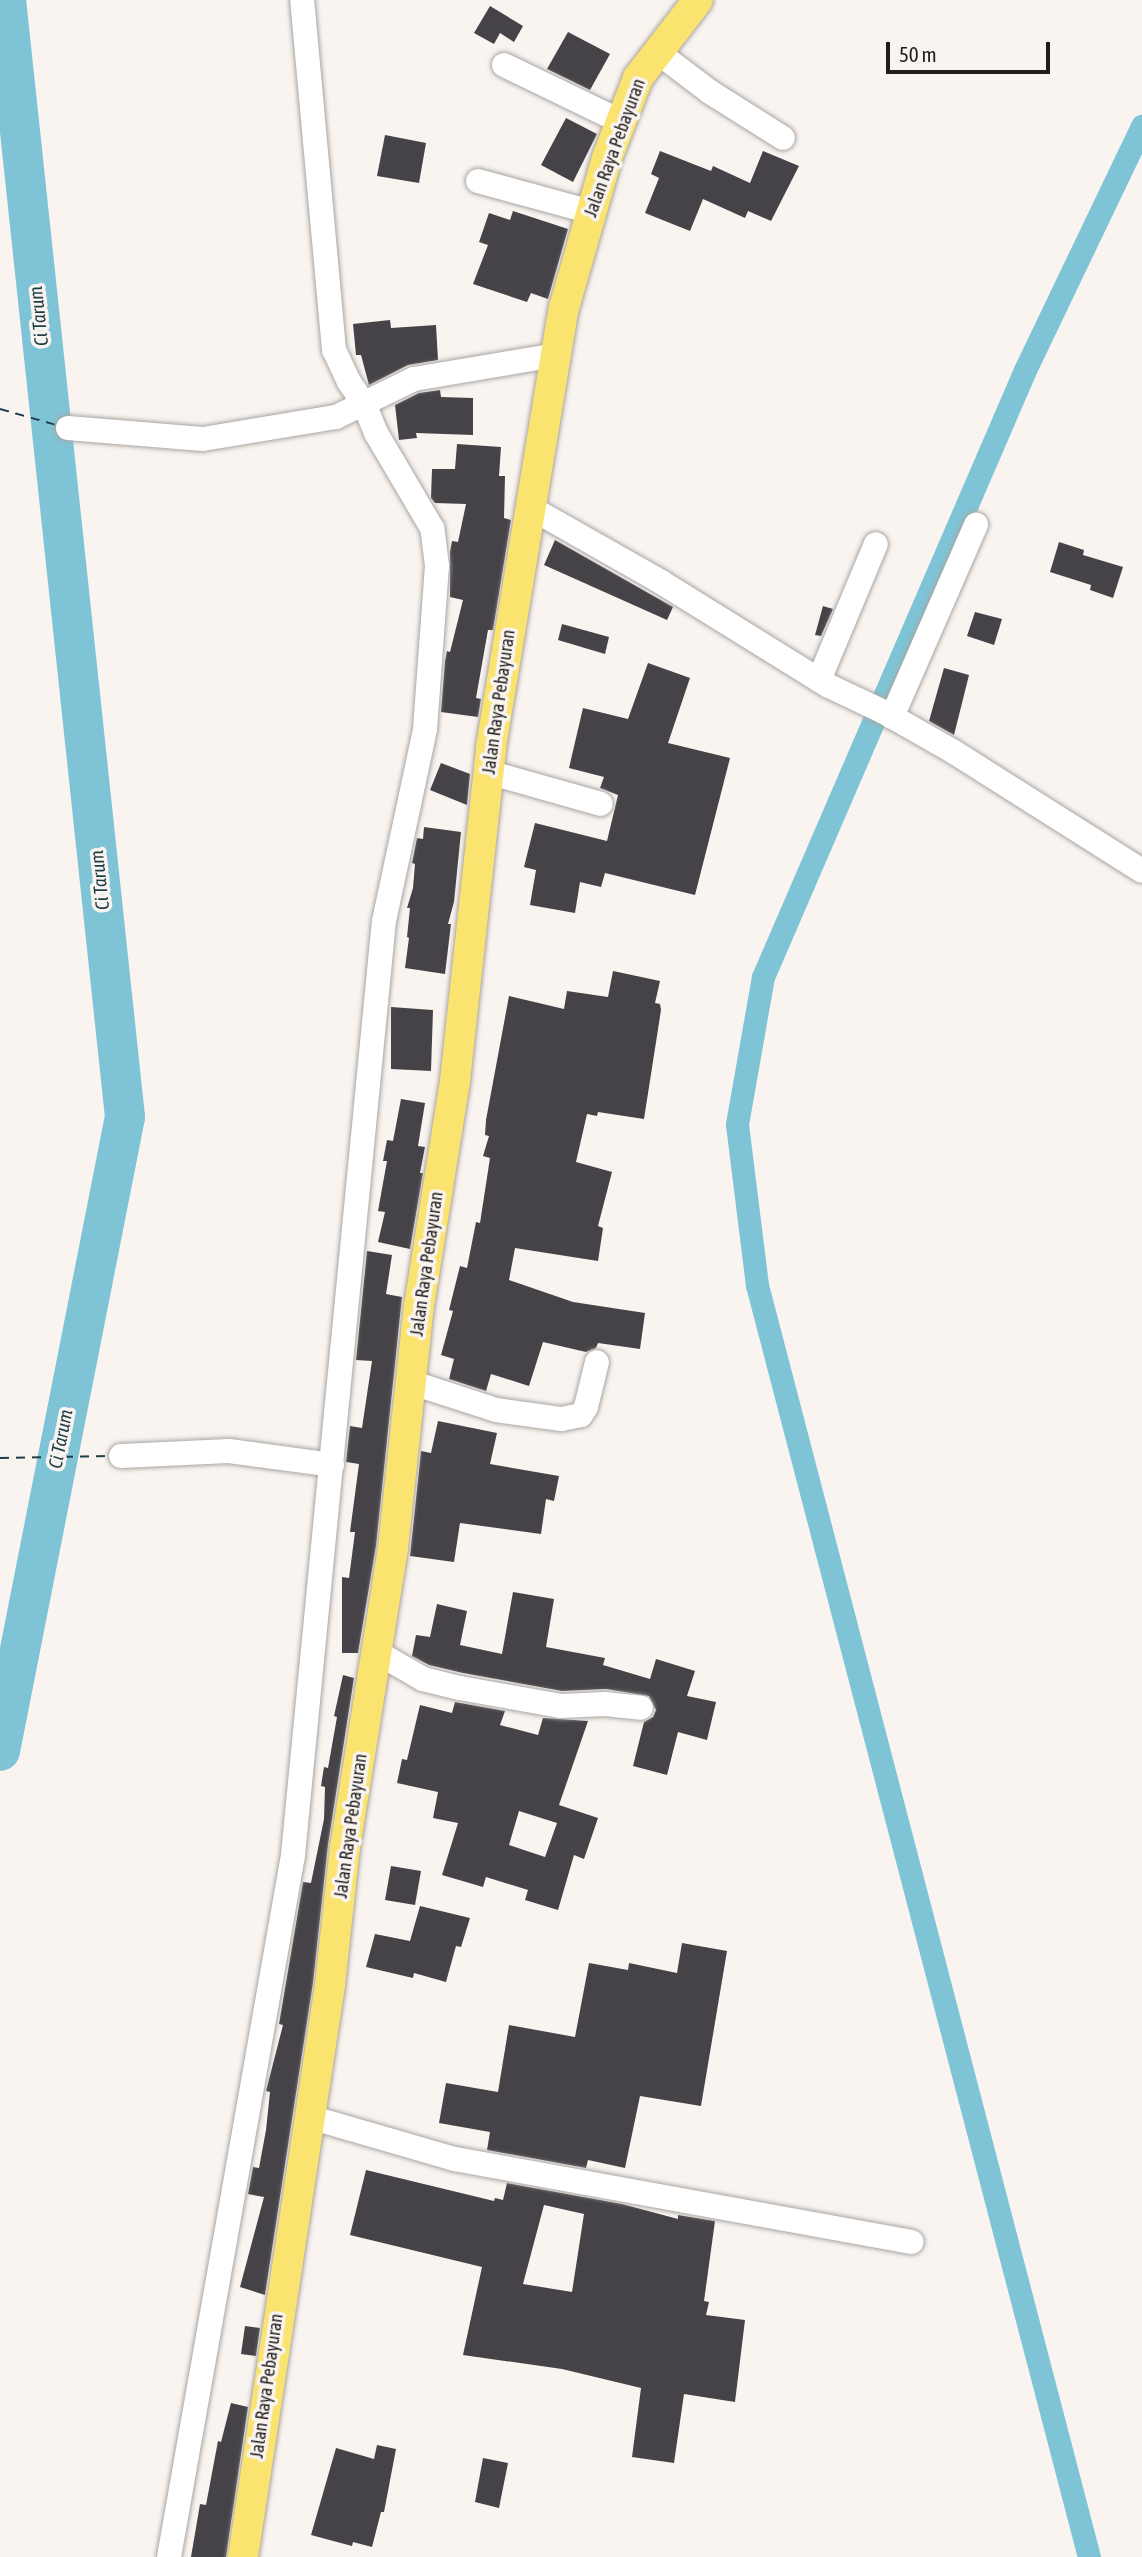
<!DOCTYPE html>
<html>
<head>
<meta charset="utf-8">
<style>
	body { margin:0 }
	#map { position:relative; width:1142px; height:2557px; overflow:hidden; background:#f9f4f0; font-family:"Asap Condensed",sans-serif }
	div>[style] { position:absolute }
	.canal>* { height:23px; margin:-11.5px; padding:0 11.5px; transform-origin:11.5px; border-radius:11.5px; background:#7ec4d6 }
	.river>* { height:40px; margin:-20px; padding:0 20px; transform-origin:20px; border-radius:20px; background:#7ec4d6 }
	.ferry>* { height:2px; margin-top:-1px; transform-origin:0; background:repeating-linear-gradient(90deg,#1c3d46 0 9px,transparent 0 16px) }
	.building>* { inset:0; background:#454347 }
	.roads { filter:drop-shadow(0 0 2px #a9a5a2) drop-shadow(0 0 2px #a9a5a2) }
	.minor>* { height:24px; margin:-12px; padding:0 12px; transform-origin:12px; border-radius:12px; background:#fff }
	.major>* { height:30px; margin:-15px; padding:0 15px; transform-origin:15px; border-radius:15px; background:#fbe36f }
	span { translate:-50% -50%; white-space:nowrap; text-align:center; line-height:1.15; -webkit-text-stroke:7px #f9f4f0; paint-order:stroke }
	.street-label { font-size:18px; color:#201e1d }
	.water-label { font-size:19px; color:#1c3d46; font-style:italic }
	.scale { position:absolute; left:886px; top:42px; width:164px; height:32px; box-sizing:border-box; border:4px solid #201e1d; border-top:0; padding-left:9px; font-size:21px; line-height:24px; white-space:nowrap; color:#201e1d; -webkit-text-stroke:5px #f9f4f0; paint-order:stroke }
</style>
</head>
<body>
<div id="map">
	<div class="canal">
		<i style="left:1089px;top:2557px;width:1315px;rotate:-104.63deg"></i>
		<i style="left:757px;top:1285px;width:162px;rotate:-97.1deg"></i>
		<i style="left:737px;top:1124px;width:149px;rotate:-80deg"></i>
		<i style="left:763px;top:977px;width:661px;rotate:-66.65deg"></i>
		<i style="left:1025px;top:370px;width:271px;rotate:-64.4deg"></i>
	</div>
	<div class="river">
		<i style="left:0;top:1751px;width:646px;rotate:-78.85deg"></i>
		<i style="left:125px;top:1117px;width:1123px;rotate:-96.08deg"></i>
	</div>
	<div class="ferry">
		<i style="left:0;top:409px;width:58px;rotate:15.9deg"></i>
		<i style="left:0;top:1458px;width:110px;rotate:-1deg"></i>
	</div>
	<div class="building">
		<i style="clip-path:polygon(490px 6px,523px 26px,514px 42px,500px 33px,494px 44px,474px 33px)"></i>
		<i style="clip-path:polygon(568px 32px,610px 54px,590px 90px,547px 69px)"></i>
		<i style="clip-path:polygon(566px 118px,597px 134px,573px 182px,541px 165px)"></i>
		<i style="clip-path:polygon(385px 135px,426px 143px,419px 183px,377px 176px)"></i>
		<i style="clip-path:polygon(660px 151px,711px 171px,713px 166px,750px 183px,763px 151px,799px 166px,771px 221px,748px 211px,745px 218px,703px 199px,690px 231px,645px 213px,659px 178px,651px 174px)"></i>
		<i style="clip-path:polygon(513px 211px,568px 229px,548px 299px,531px 293px,527px 302px,473px 284px,488px 245px,479px 242px,489px 213px,510px 220px)"></i>
		<i style="clip-path:polygon(390px 320px,391px 328px,436px 325px,438px 360px,408px 365px,369px 385px,361px 355px,356px 355px,353px 324px)"></i>
		<i style="clip-path:polygon(440px 390px,441px 397px,473px 398px,473px 435px,416px 433px,417px 438px,399px 440px,395px 405px,419px 393px)"></i>
		<i style="clip-path:polygon(457px 444px,501px 447px,499px 476px,505px 476px,504px 518px,511px 520px,493px 630px,488px 630px,476px 698px,481px 699px,478px 717px,441px 712px,445px 661px,447px 651px,450px 652px,463px 600px,450px 597px,450px 552px,452px 541px,458px 542px,466px 504px,435px 503px,431px 498px,432px 469px,455px 469px)"></i>
		<i style="clip-path:polygon(555px 540px,673px 607px,667px 620px,544px 565px)"></i>
		<i style="clip-path:polygon(1059px 542px,1084px 550px,1083px 555px,1123px 567px,1113px 598px,1090px 590px,1091px 585px,1050px 572px)"></i>
		<i style="clip-path:polygon(823px 606px,833px 609px,821px 636px,815px 635px)"></i>
		<i style="clip-path:polygon(975px 612px,1002px 619px,994px 645px,967px 636px)"></i>
		<i style="clip-path:polygon(562px 624px,609px 637px,605px 654px,558px 640px)"></i>
		<i style="clip-path:polygon(648px 663px,690px 678px,668px 743px,730px 758px,695px 895px,605px 873px,601px 887px,580px 882px,575px 913px,530px 905px,536px 870px,524px 867px,535px 823px,607px 841px,618px 795px,600px 788px,604px 777px,569px 768px,583px 708px,628px 719px)"></i>
		<i style="clip-path:polygon(944px 668px,969px 675px,954px 735px,929px 721px)"></i>
		<i style="clip-path:polygon(441px 763px,470px 774px,467px 805px,430px 790px)"></i>
		<i style="clip-path:polygon(424px 827px,461px 832px,454px 902px,448px 924px,451px 924px,445px 974px,405px 968px,409px 938px,407px 937px,410px 908px,407px 908px,413px 888px,415px 864px,412px 863px,417px 838px,423px 839px)"></i>
		<i style="clip-path:polygon(613px 971px,660px 981px,655px 1003px,660px 1004px,661px 1010px,644px 1119px,598px 1112px,597px 1116px,587px 1114px,576px 1162px,612px 1172px,598px 1226px,603px 1228px,598px 1261px,515px 1248px,509px 1280px,573px 1302px,645px 1313px,640px 1349px,598px 1343px,596px 1348px,586px 1352px,543px 1342px,529px 1386px,491px 1374px,486px 1391px,449px 1379px,454px 1359px,441px 1355px,453px 1311px,449px 1310px,460px 1266px,467px 1268px,476px 1222px,480px 1223px,490px 1158px,483px 1156px,489px 1136px,485px 1135px,486px 1120px,509px 996px,564px 1009px,567px 991px,608px 997px)"></i>
		<i style="clip-path:polygon(391px 1007px,433px 1010px,431px 1071px,391px 1069px)"></i>
		<i style="clip-path:polygon(401px 1099px,425px 1103px,418px 1146px,425px 1147px,420px 1173px,423px 1173px,410px 1249px,378px 1242px,385px 1212px,378px 1211px,387px 1161px,383px 1161px,387px 1140px,393px 1141px)"></i>
		<i style="clip-path:polygon(367px 1251px,392px 1255px,386px 1294px,402px 1297px,376px 1546px,358px 1653px,342px 1653px,342px 1577px,349px 1578px,355px 1532px,350px 1532px,359px 1464px,346px 1462px,350px 1426px,362px 1428px,372px 1361px,356px 1360px)"></i>
		<i style="clip-path:polygon(438px 1421px,497px 1433px,490px 1464px,559px 1476px,554px 1501px,546px 1499px,541px 1534px,460px 1523px,454px 1562px,410px 1556px,421px 1451px,431px 1453px)"></i>
		<i style="clip-path:polygon(513px 1592px,554px 1599px,546px 1647px,605px 1658px,603px 1665px,650px 1679px,656px 1659px,695px 1671px,687px 1696px,716px 1702px,707px 1740px,678px 1732px,667px 1775px,633px 1766px,644px 1722px,653px 1717px,656px 1710px,649px 1696px,606px 1689px,562px 1691px,463px 1673px,429px 1665px,412px 1656px,416px 1635px,430px 1637px,437px 1604px,467px 1611px,460px 1645px,502px 1654px)"></i>
		<i style="clip-path:polygon(343px 1675px,354px 1678px,328px 1845px,313px 1983px,265px 2295px,240px 2287px,264px 2197px,248px 2194px,253px 2167px,259px 2168px,266px 2130px,270px 2092px,266px 2091px,283px 2025px,279px 2024px,303px 1882px,311px 1883px,324px 1819px,325px 1787px,321px 1786px,324px 1767px,328px 1768px,337px 1717px,334px 1716px)"></i>
		<i style="clip-path:polygon(evenodd,455px 1702px,505px 1711px,500px 1725px,538px 1735px,543px 1718px,588px 1721px,559px 1805px,598px 1818px,584px 1859px,574px 1855px,558px 1910px,525px 1900px,528px 1890px,486px 1877px,483px 1887px,442px 1875px,458px 1823px,433px 1818px,438px 1792px,397px 1783px,402px 1759px,407px 1760px,420px 1705px,452px 1713px,455px 1702px,519px 1811px,557px 1823px,545px 1857px,509px 1845px,519px 1811px)"></i>
		<i style="clip-path:polygon(391px 1866px,421px 1871px,415px 1905px,385px 1900px)"></i>
		<i style="clip-path:polygon(420px 1906px,470px 1918px,461px 1947px,456px 1946px,446px 1982px,414px 1973px,413px 1978px,366px 1967px,375px 1934px,410px 1941px)"></i>
		<i style="clip-path:polygon(682px 1943px,727px 1951px,701px 2106px,640px 2096px,625px 2168px,588px 2160px,586px 2168px,487px 2150px,490px 2132px,439px 2123px,446px 2083px,498px 2092px,509px 2025px,575px 2037px,589px 1963px,628px 1970px,629px 1963px,677px 1973px)"></i>
		<i style="clip-path:polygon(evenodd,366px 2170px,494px 2201px,495px 2198px,503px 2200px,507px 2183px,622px 2204px,678px 2219px,678px 2215px,715px 2221px,704px 2301px,709px 2302px,706px 2315px,745px 2320px,735px 2402px,684px 2394px,674px 2463px,632px 2457px,641px 2388px,562px 2369px,463px 2355px,482px 2267px,350px 2235px,366px 2170px,544px 2205px,584px 2214px,572px 2292px,523px 2284px,544px 2205px)"></i>
		<i style="clip-path:polygon(245px 2326px,260px 2328px,256px 2356px,241px 2354px)"></i>
		<i style="clip-path:polygon(231px 2403px,248px 2407px,226px 2557px,191px 2557px,200px 2504px,206px 2505px,218px 2441px,221px 2442px)"></i>
		<i style="clip-path:polygon(377px 2445px,396px 2449px,384px 2512px,381px 2512px,372px 2547px,353px 2542px,352px 2546px,311px 2535px,336px 2448px,374px 2459px)"></i>
		<i style="clip-path:polygon(483px 2458px,508px 2463px,499px 2508px,475px 2502px)"></i>
	</div>
	<div class="roads">
		<div class="minor">
			<i style="left:656px;top:51px;width:68px;rotate:37.2deg"></i>
			<i style="left:710px;top:92px;width:86px;rotate:32.2deg"></i>
			<i style="left:504px;top:65px;width:129px;rotate:25.8deg"></i>
			<i style="left:478px;top:181px;width:117px;rotate:15.3deg"></i>
			<i style="left:68px;top:428px;width:135px;rotate:4.7deg"></i>
			<i style="left:203px;top:439px;width:135px;rotate:-9.4deg"></i>
			<i style="left:336px;top:417px;width:87px;rotate:-26deg"></i>
			<i style="left:414px;top:379px;width:144px;rotate:-9.6deg"></i>
			<i style="left:531px;top:508px;width:150px;rotate:29.6deg"></i>
			<i style="left:661px;top:582px;width:198px;rotate:31.8deg"></i>
			<i style="left:829px;top:686px;width:61px;rotate:25.3deg"></i>
			<i style="left:884px;top:712px;width:81px;rotate:29.7deg"></i>
			<i style="left:954px;top:752px;width:222px;rotate:32.3deg"></i>
			<i style="left:819px;top:680px;width:147px;rotate:-67.3deg"></i>
			<i style="left:892px;top:717px;width:210px;rotate:-66.4deg"></i>
			<i style="left:488px;top:772px;width:117px;rotate:15.8deg"></i>
			<i style="left:413px;top:1383px;width:87px;rotate:18deg"></i>
			<i style="left:496px;top:1410px;width:66px;rotate:7.9deg"></i>
			<i style="left:561px;top:1419px;width:20px;rotate:-11deg"></i>
			<i style="left:581px;top:1415px;width:9px;rotate:-58deg"></i>
			<i style="left:586px;top:1407px;width:46px;rotate:-76.3deg"></i>
			<i style="left:121px;top:1456px;width:108px;rotate:-2.7deg"></i>
			<i style="left:229px;top:1451px;width:104px;rotate:7.7deg"></i>
			<i style="left:378px;top:1653px;width:52px;rotate:30deg"></i>
			<i style="left:423px;top:1679px;width:38px;rotate:14deg"></i>
			<i style="left:460px;top:1688px;width:103px;rotate:10.1deg"></i>
			<i style="left:561px;top:1706px;width:44px;rotate:-2.6deg"></i>
			<i style="left:605px;top:1704px;width:36px;rotate:6deg"></i>
			<i style="left:310px;top:2117px;width:151px;rotate:16.2deg"></i>
			<i style="left:455px;top:2159px;width:464px;rotate:10.3deg"></i>
			<i style="left:169px;top:2557px;width:713px;rotate:-79.98deg"></i>
			<i style="left:293px;top:1855px;width:938px;rotate:-84.44deg"></i>
			<i style="left:384px;top:921px;width:196px;rotate:-77.9deg"></i>
			<i style="left:425px;top:729px;width:163px;rotate:-85.8deg"></i>
			<i style="left:437px;top:566px;width:38px;rotate:-97deg"></i>
			<i style="left:432px;top:528px;width:110px;rotate:-120.5deg"></i>
			<i style="left:376px;top:433px;width:31px;rotate:-112deg"></i>
			<i style="left:364px;top:404px;width:27px;rotate:-124deg"></i>
			<i style="left:349px;top:382px;width:35px;rotate:-115deg"></i>
			<i style="left:334px;top:350px;width:351px;rotate:-95.2deg"></i>
		</div>
		<div class="major">
			<i style="left:243px;top:2557px;width:579px;rotate:-81.35deg"></i>
			<i style="left:330px;top:1985px;width:138px;rotate:-83.8deg"></i>
			<i style="left:345px;top:1848px;width:304px;rotate:-80.9deg"></i>
			<i style="left:393px;top:1548px;width:243px;rotate:-83.9deg"></i>
			<i style="left:419px;top:1306px;width:228px;rotate:-80.9deg"></i>
			<i style="left:455px;top:1081px;width:336px;rotate:-83.8deg"></i>
			<i style="left:491px;top:747px;width:445px;rotate:-80.6deg"></i>
			<i style="left:564px;top:308px;width:156px;rotate:-74deg"></i>
			<i style="left:607px;top:158px;width:86px;rotate:-68.8deg"></i>
			<i style="left:638px;top:78px;width:98px;rotate:-52.4deg"></i>
		</div>
	</div>
	<div class="street-label">
		<span style="left:615px;top:148px;rotate:-70deg">Jalan Raya Pebayuran</span>
		<span style="left:499px;top:702px;rotate:-82deg">Jalan Raya Pebayuran</span>
		<span style="left:427px;top:1264px;rotate:-82deg">Jalan Raya Pebayuran</span>
		<span style="left:351px;top:1826px;rotate:-82deg">Jalan Raya Pebayuran</span>
		<span style="left:267px;top:2386px;rotate:-82deg">Jalan Raya Pebayuran</span>
	</div>
	<div class="water-label">
		<span style="left:39px;top:316px;rotate:-96deg">Ci Tarum</span>
		<span style="left:100px;top:880px;rotate:-96deg">Ci Tarum</span>
		<span style="left:61px;top:1439px;rotate:-79deg">Ci Tarum</span>
	</div>
	<div class="scale">50 m</div>
</div>
</body>
</html>
